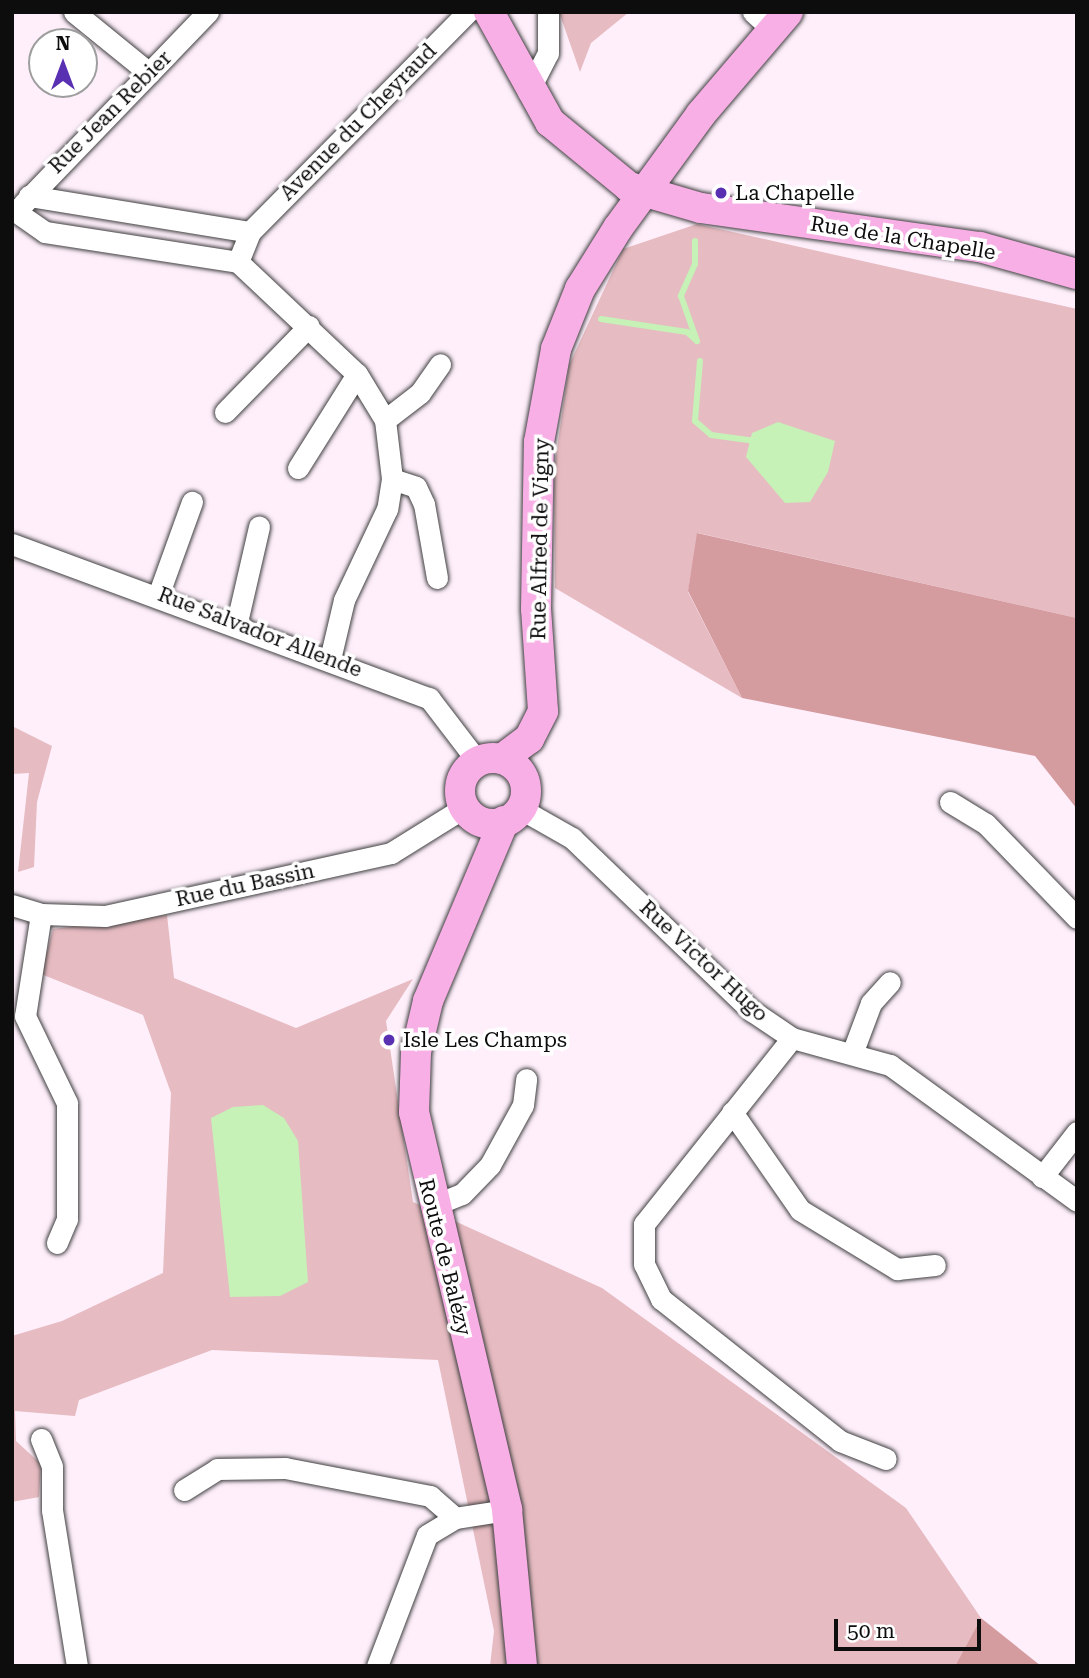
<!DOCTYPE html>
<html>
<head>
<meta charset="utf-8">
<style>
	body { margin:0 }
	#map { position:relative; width:1089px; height:1678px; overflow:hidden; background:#feeffb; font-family:"Roboto Serif",serif }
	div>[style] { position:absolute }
	.green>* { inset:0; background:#e6bbc1 }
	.forest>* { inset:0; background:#d59ca0 }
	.water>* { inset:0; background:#c6f1b7 }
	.stream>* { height:6px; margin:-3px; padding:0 3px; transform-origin:3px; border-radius:3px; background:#c6f1b7 }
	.roads { filter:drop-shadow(0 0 2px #404040) drop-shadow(0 0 2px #404040) }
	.street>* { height:21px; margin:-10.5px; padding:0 10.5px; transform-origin:10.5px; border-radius:10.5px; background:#fff }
	.secondary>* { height:30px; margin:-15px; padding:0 15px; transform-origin:15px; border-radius:15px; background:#f8afe5 }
	.secondary>.ring { margin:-15px; padding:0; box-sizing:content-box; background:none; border:30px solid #f8afe5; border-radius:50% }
	.dots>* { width:19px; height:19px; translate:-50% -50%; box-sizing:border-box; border:4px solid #fff; border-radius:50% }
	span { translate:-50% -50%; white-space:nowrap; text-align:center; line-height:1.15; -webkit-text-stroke:7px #fff; paint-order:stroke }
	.street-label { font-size:21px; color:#0d0d0d }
	.poi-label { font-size:21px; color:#0d0d0d }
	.left { translate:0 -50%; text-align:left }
	.frame { position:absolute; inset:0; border:14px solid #0d0d0d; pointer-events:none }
	.north { position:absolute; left:28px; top:28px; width:70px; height:70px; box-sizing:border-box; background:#fff; border:2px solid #9e9e9e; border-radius:50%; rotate:0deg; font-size:19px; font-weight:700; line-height:28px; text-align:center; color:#0d0d0d }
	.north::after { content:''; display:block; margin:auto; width:24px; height:32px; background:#5a30b2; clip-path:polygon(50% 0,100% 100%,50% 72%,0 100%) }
	.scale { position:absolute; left:834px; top:1619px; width:147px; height:32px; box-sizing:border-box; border:4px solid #0d0d0d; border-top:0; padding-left:9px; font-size:21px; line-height:24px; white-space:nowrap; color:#0d0d0d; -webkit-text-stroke:5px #fff; paint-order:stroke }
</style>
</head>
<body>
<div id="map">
	<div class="green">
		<i style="clip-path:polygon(559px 12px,629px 12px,591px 43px,580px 72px)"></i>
		<i style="clip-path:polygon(697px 224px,1077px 309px,1077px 618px,698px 533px,688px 592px,742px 698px,555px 588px,554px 470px,569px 365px,623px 249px)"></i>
		<i style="clip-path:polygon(12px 726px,52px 746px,37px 802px,34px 867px,18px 872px,29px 773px,12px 774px)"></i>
		<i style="clip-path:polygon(167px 915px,174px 978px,296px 1028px,413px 979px,386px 1021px,413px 1202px,602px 1288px,906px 1508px,981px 1618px,955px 1666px,490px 1666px,494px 1631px,438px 1360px,212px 1350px,79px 1400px,75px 1416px,15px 1411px,16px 1441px,41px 1464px,39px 1497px,12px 1502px,12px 1336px,62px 1321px,163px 1273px,171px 1093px,143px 1015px,41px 974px,53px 929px)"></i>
	</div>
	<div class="forest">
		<i style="clip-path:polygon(697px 533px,1077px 618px,1077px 809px,1035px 756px,742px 698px,688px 591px)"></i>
		<i style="clip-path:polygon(981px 1618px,1041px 1666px,955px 1666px)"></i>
	</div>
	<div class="water">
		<i style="clip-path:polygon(778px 422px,835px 441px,828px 472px,810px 502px,785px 503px,746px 457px,752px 433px)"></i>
		<i style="clip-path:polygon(263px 1105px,284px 1118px,298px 1141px,308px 1282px,280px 1296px,230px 1297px,211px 1118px,233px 1107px)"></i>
	</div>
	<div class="stream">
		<i style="left:695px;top:241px;width:23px;rotate:90deg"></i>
		<i style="left:695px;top:264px;width:35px;rotate:114deg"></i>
		<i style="left:681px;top:296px;width:48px;rotate:70.4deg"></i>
		<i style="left:601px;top:319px;width:87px;rotate:8.6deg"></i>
		<i style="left:687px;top:332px;width:13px;rotate:42deg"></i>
		<i style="left:700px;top:361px;width:60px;rotate:94.8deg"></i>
		<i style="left:695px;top:421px;width:21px;rotate:41deg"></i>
		<i style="left:711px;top:435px;width:45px;rotate:7.6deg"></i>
	</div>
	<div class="roads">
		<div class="street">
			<i style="left:74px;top:12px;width:97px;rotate:39.1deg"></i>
			<i style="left:753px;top:12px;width:27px;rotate:42deg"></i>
			<i style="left:528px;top:92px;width:44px;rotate:-62.9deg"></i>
			<i style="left:548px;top:53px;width:41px;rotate:-90deg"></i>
			<i style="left:23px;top:204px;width:267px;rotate:-46.1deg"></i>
			<i style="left:12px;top:209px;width:40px;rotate:34.9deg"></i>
			<i style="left:45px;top:232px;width:195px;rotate:8.8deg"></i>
			<i style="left:238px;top:262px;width:32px;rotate:-68deg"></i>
			<i style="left:250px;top:232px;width:224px;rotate:-170.7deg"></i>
			<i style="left:250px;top:232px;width:310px;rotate:-45.3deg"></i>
			<i style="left:238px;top:262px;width:163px;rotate:43.3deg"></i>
			<i style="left:357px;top:374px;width:54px;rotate:58.7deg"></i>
			<i style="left:385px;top:420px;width:59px;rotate:83.2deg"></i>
			<i style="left:392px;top:479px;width:30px;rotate:99deg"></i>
			<i style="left:387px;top:509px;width:101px;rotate:115.3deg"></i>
			<i style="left:344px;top:600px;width:61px;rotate:103.3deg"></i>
			<i style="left:225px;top:412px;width:120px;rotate:-45.7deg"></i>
			<i style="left:385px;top:420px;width:44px;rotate:-37.6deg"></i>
			<i style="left:420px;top:393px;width:35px;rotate:-55deg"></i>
			<i style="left:298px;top:468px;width:111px;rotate:-57.9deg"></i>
			<i style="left:392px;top:479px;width:25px;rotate:18deg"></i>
			<i style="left:416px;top:487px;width:19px;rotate:65deg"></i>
			<i style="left:424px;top:504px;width:75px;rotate:80deg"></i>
			<i style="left:12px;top:544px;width:445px;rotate:20.3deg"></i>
			<i style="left:429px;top:698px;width:81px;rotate:52.6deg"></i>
			<i style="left:159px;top:593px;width:97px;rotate:-70.1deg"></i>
			<i style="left:237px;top:622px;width:98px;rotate:-77deg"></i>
			<i style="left:950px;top:802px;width:42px;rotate:31.4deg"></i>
			<i style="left:986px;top:824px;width:131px;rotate:45.9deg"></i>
			<i style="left:521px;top:809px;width:59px;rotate:29.6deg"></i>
			<i style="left:572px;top:838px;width:250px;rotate:43.9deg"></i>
			<i style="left:752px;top:1011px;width:48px;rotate:34deg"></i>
			<i style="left:792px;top:1038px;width:102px;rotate:15.4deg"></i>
			<i style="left:890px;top:1065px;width:231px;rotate:36deg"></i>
			<i style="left:12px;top:905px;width:30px;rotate:17deg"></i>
			<i style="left:41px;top:914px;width:64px;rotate:1.8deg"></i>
			<i style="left:105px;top:916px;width:293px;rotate:-12.4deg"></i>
			<i style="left:391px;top:853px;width:87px;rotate:-31.9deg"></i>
			<i style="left:41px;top:914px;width:103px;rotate:98.9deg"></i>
			<i style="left:25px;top:1016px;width:97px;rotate:64.2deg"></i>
			<i style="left:67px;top:1103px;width:116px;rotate:90deg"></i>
			<i style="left:67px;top:1219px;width:26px;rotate:113deg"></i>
			<i style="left:792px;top:1038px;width:238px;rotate:128.5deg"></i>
			<i style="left:644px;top:1224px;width:40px;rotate:90deg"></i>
			<i style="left:644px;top:1264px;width:39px;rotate:64deg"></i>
			<i style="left:661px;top:1299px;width:228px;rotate:38.4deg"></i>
			<i style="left:840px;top:1441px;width:49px;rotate:21.4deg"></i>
			<i style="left:853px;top:1051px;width:51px;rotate:-69.4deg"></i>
			<i style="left:871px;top:1003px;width:28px;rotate:-48deg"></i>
			<i style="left:732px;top:1112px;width:119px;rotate:55.2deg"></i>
			<i style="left:800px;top:1210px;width:114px;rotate:31.3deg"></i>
			<i style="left:897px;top:1269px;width:38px;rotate:-6deg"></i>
			<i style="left:1042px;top:1177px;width:57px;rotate:-52.1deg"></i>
			<i style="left:432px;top:1206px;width:32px;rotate:-22deg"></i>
			<i style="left:462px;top:1194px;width:40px;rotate:-46deg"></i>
			<i style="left:490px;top:1165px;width:68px;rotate:-61.2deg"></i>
			<i style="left:523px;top:1105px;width:26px;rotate:-83deg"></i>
			<i style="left:41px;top:1439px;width:29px;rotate:68deg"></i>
			<i style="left:52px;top:1466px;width:44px;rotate:90deg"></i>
			<i style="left:52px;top:1510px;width:158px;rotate:80.9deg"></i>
			<i style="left:184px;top:1490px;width:39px;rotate:-32deg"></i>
			<i style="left:217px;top:1469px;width:68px;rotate:-0.8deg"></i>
			<i style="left:285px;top:1468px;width:148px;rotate:10.9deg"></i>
			<i style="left:430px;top:1496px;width:33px;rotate:41deg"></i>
			<i style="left:377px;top:1666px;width:140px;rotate:-69.1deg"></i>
			<i style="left:427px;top:1535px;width:33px;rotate:-31deg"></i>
			<i style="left:455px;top:1518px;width:53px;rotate:-8.7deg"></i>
		</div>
		<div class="secondary">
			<i style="left:489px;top:12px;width:126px;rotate:61deg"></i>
			<i style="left:550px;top:122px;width:102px;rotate:39.4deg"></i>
			<i style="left:629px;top:187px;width:75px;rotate:16.3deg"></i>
			<i style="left:701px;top:208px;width:282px;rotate:8deg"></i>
			<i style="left:980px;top:247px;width:101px;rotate:15.6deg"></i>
			<i class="ring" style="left:460px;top:758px;width:36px;height:36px"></i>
			<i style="left:502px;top:759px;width:34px;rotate:-37deg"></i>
			<i style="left:529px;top:739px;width:31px;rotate:-63deg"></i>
			<i style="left:543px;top:711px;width:102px;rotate:-93.9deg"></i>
			<i style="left:536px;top:609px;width:167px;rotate:-89deg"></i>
			<i style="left:539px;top:442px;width:95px;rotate:-79.6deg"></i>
			<i style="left:556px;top:349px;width:65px;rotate:-68.2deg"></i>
			<i style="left:580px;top:289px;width:72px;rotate:-58.1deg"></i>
			<i style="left:618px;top:228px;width:141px;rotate:-53.9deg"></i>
			<i style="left:701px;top:114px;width:134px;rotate:-49.5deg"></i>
			<i style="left:504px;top:821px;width:195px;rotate:112.9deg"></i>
			<i style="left:428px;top:1001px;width:52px;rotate:103.2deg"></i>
			<i style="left:416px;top:1052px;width:60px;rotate:91.9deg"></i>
			<i style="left:414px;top:1112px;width:409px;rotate:76.8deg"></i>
			<i style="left:507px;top:1510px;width:157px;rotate:84.5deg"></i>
		</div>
	</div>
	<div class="dots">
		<i style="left:721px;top:193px;background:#5a30b2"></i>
		<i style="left:389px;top:1040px;background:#5a30b2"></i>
	</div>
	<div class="street-label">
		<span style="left:110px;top:112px;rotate:-45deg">Rue Jean Rebier</span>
		<span style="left:358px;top:122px;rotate:-45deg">Avenue du Cheyraud</span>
		<span style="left:903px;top:238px;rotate:9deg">Rue de la Chapelle</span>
		<span style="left:540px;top:539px;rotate:-89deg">Rue Alfred de Vigny</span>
		<span style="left:260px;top:632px;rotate:21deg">Rue Salvador Allende</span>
		<span style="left:245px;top:885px;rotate:-12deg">Rue du Bassin</span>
		<span style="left:704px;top:961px;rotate:43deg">Rue Victor Hugo</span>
		<span style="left:445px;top:1257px;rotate:76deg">Route de Balézy</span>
	</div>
	<div class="poi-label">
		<span class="left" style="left:735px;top:193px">La Chapelle</span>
		<span class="left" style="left:403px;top:1040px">Isle Les Champs</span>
	</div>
	<div class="frame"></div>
	<div class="north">N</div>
	<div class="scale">50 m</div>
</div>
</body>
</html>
